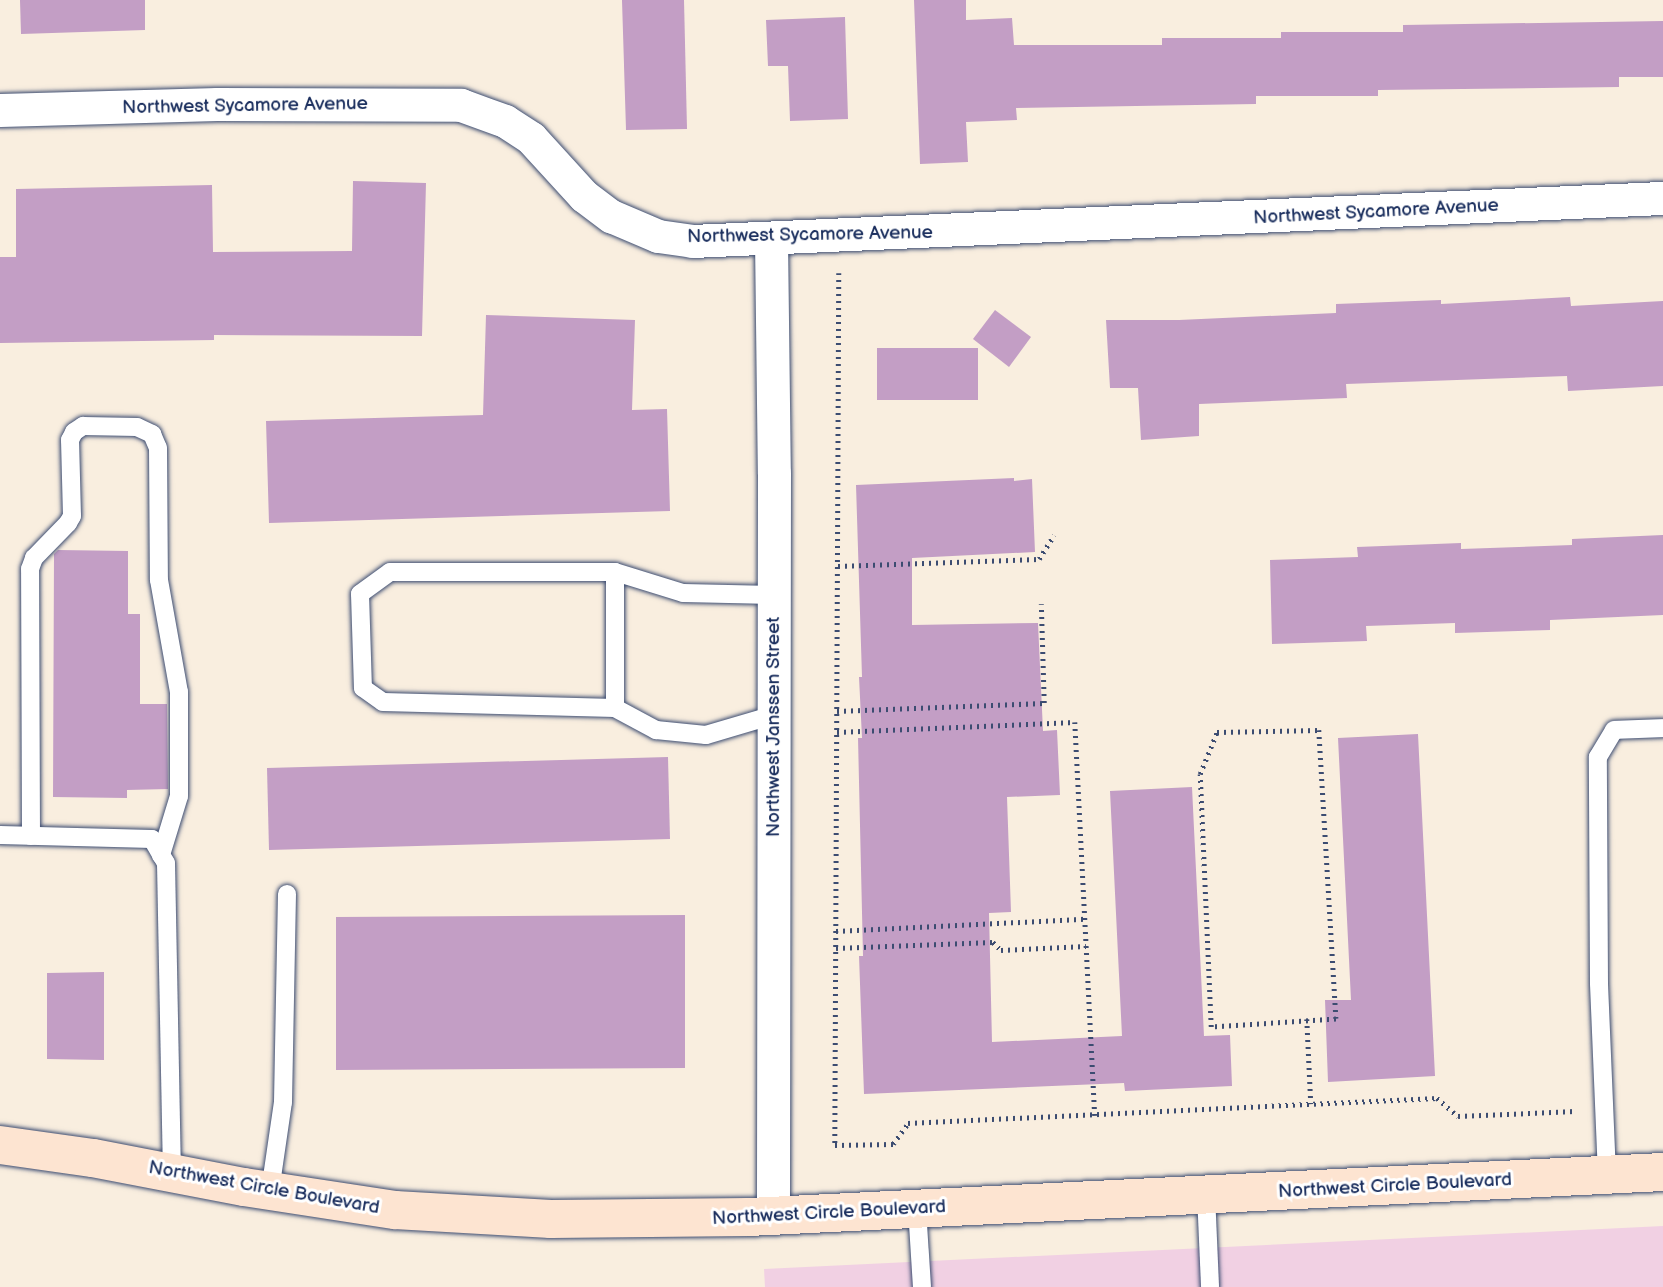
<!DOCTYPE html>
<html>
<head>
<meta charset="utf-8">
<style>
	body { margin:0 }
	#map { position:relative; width:1663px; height:1287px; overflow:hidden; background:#f9eedf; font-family:"Balsamiq Sans",sans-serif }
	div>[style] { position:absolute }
	.built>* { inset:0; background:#f1d0e3 }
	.building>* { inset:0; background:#c39ec5 }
	.path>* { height:4.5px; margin-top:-2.25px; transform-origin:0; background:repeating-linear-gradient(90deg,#3c4c71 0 2px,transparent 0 7px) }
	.roads { filter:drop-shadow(0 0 2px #3c4c71) drop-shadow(0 0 2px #3c4c71) }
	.lane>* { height:18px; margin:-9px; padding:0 9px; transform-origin:9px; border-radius:9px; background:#fff }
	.street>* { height:33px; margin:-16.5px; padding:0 16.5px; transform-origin:16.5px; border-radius:16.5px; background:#fff }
	.secondary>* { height:38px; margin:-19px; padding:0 19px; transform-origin:19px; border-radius:19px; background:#fde4d1 }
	span { translate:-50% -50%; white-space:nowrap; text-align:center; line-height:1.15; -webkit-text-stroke:6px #fff; paint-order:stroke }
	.street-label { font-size:19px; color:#1b2f5e }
</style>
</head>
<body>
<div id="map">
	<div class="built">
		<i style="clip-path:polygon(1663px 1226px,1663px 1287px,765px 1287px,764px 1269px)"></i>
	</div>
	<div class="building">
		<i style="clip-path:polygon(20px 0,145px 0,145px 30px,21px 34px)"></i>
		<i style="clip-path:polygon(622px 0,684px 0,687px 129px,626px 130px)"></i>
		<i style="clip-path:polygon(914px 0,966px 0,966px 20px,1012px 18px,1014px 45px,1162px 45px,1162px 38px,1281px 38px,1281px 32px,1403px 32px,1403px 25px,1663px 21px,1663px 77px,1619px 77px,1619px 87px,1378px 90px,1378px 96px,1256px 96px,1256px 104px,1016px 108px,1017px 120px,966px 122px,968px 162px,920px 164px)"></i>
		<i style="clip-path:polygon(845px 17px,848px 119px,790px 121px,788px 66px,768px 66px,766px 20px)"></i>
		<i style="clip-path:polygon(353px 181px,426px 183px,422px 336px,214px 335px,214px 340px,0 343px,0 257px,16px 257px,16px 189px,212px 185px,213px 252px,352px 251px)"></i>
		<i style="clip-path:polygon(1570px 297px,1571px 306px,1663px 301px,1663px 386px,1568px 391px,1567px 376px,1346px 384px,1347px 398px,1199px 404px,1199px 436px,1141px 440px,1138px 388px,1110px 388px,1106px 320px,1179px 320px,1336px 313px,1336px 304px,1441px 300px,1441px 304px)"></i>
		<i style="clip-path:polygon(995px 310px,1031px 337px,1009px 367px,973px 339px)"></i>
		<i style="clip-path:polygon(486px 315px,635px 320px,632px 410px,667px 409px,670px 511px,269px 523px,266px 421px,483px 415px)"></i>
		<i style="clip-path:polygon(877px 348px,978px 348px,978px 400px,877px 400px)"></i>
		<i style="clip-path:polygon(1014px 478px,1014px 481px,1032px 479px,1035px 552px,912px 558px,912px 625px,1038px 623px,1043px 731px,1057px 730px,1060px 795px,1007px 797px,1011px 912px,989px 913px,992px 1042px,1122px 1036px,1110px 791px,1192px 787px,1204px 1036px,1230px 1035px,1232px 1086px,1125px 1091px,1124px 1083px,864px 1094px,859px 956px,863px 956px,858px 738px,862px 738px,859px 677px,862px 677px,856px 485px)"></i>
		<i style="clip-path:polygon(1663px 535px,1663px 615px,1550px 620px,1550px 630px,1455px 633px,1455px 623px,1366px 626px,1367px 641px,1272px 644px,1270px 560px,1358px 557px,1357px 547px,1461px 543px,1461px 549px,1572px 545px,1572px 539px)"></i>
		<i style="clip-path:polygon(58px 550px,128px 551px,128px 614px,140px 614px,140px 704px,167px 704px,168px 789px,127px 790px,127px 798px,53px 797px,54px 554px)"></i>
		<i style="clip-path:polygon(1418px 734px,1435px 1076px,1328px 1082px,1325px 1000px,1351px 1000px,1338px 738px)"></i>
		<i style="clip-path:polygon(668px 757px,670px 839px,269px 850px,267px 768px)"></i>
		<i style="clip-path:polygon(685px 915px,685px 1068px,336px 1070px,336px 917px)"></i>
		<i style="clip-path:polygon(104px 972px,104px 1060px,47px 1059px,47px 973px)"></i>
	</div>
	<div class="path">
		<i style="left:839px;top:273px;width:872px;rotate:90.26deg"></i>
		<i style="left:835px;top:1145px;width:58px;rotate:-1deg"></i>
		<i style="left:893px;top:1144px;width:26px;rotate:-54deg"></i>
		<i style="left:908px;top:1123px;width:530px;rotate:-2.71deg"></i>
		<i style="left:1437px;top:1098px;width:28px;rotate:41deg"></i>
		<i style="left:1458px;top:1116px;width:117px;rotate:-2.4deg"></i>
		<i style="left:838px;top:566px;width:201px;rotate:-2deg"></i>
		<i style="left:1039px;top:559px;width:28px;rotate:-58deg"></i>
		<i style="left:837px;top:711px;width:207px;rotate:-2.2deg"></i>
		<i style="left:1044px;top:703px;width:99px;rotate:-91.7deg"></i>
		<i style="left:1319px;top:730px;width:289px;rotate:86.6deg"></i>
		<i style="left:1336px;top:1019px;width:125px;rotate:176.3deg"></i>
		<i style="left:1211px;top:1027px;width:253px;rotate:-92.5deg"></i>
		<i style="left:1200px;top:774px;width:45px;rotate:-68deg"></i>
		<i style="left:1217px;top:732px;width:102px;rotate:-1.1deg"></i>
		<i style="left:837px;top:732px;width:238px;rotate:-2.4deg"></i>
		<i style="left:1075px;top:722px;width:394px;rotate:87.1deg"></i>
		<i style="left:836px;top:931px;width:249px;rotate:-2.8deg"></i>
		<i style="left:836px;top:948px;width:157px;rotate:-2.2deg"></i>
		<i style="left:993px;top:942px;width:11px;rotate:45deg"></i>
		<i style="left:1001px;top:950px;width:85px;rotate:-2.7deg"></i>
		<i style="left:1307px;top:1019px;width:85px;rotate:87.3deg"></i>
	</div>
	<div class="roads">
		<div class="lane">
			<i style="left:615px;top:572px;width:136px;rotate:90deg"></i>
			<i style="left:774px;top:595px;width:91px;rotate:-178.7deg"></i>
			<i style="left:683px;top:593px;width:71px;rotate:-162.8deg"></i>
			<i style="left:615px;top:572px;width:225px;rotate:180deg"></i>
			<i style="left:390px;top:572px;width:37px;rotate:144deg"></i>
			<i style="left:360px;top:594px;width:94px;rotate:88.2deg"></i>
			<i style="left:363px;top:688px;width:24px;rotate:35deg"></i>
			<i style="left:383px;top:702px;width:232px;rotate:1.5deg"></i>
			<i style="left:615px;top:708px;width:47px;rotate:28.2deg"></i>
			<i style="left:656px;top:730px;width:50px;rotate:5.7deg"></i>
			<i style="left:706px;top:735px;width:71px;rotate:-16.4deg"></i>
			<i style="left:0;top:835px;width:152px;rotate:1.5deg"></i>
			<i style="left:152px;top:839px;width:28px;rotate:60deg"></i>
			<i style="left:166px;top:863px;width:310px;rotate:88.9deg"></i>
			<i style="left:31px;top:836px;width:267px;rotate:-90.2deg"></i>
			<i style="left:30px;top:569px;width:12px;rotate:-70deg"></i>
			<i style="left:34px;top:558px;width:49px;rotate:-45.8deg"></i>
			<i style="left:68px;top:523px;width:8px;rotate:-60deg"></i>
			<i style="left:72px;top:516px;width:76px;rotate:-91.5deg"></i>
			<i style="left:70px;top:440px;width:9px;rotate:-63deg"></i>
			<i style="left:74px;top:432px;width:11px;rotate:-34deg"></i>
			<i style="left:83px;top:426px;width:54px;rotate:1.1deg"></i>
			<i style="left:137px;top:427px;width:17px;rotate:25deg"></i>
			<i style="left:152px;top:434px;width:15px;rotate:67deg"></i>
			<i style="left:158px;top:448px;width:132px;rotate:89.6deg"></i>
			<i style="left:159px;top:580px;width:114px;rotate:79.9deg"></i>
			<i style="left:179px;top:692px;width:104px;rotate:90deg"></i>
			<i style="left:179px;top:796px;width:62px;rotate:107deg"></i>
			<i style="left:1607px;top:1175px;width:192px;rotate:-92.4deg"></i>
			<i style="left:1599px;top:983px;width:226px;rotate:-90.3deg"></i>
			<i style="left:1598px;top:757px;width:31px;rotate:-59deg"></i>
			<i style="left:1614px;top:730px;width:49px;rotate:-2.3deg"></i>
			<i style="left:270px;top:1191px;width:90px;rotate:-81.7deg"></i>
			<i style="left:283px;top:1102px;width:208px;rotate:-88.9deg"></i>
			<i style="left:1206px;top:1194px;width:93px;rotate:87.5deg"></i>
			<i style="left:917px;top:1208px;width:79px;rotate:86.4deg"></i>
		</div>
		<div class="street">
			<i style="left:0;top:110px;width:217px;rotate:-1.6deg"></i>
			<i style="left:217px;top:104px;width:244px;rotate:0.2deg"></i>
			<i style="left:461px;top:105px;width:47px;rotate:20deg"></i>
			<i style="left:505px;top:121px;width:31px;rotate:33deg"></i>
			<i style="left:531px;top:138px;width:79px;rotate:47.6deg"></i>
			<i style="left:584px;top:196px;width:34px;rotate:37deg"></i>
			<i style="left:611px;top:216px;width:51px;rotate:23.1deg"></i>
			<i style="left:658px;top:236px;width:34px;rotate:8deg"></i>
			<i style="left:692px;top:241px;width:972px;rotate:-2.54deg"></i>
			<i style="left:771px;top:239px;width:234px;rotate:89.3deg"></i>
			<i style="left:774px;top:473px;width:743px;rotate:90.08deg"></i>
		</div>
		<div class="secondary">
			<i style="left:0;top:1145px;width:94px;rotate:8deg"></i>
			<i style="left:93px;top:1158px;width:154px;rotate:10.9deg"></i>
			<i style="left:244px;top:1187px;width:153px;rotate:8.7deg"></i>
			<i style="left:395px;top:1210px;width:156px;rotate:3.3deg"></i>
			<i style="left:551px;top:1219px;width:198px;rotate:-0.6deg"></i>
			<i style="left:749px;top:1217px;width:915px;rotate:-2.82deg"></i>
		</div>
	</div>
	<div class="street-label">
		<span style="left:245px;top:106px;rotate:-1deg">Northwest Sycamore Avenue</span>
		<span style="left:1376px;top:212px;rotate:-3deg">Northwest Sycamore Avenue</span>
		<span style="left:810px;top:235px;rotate:-1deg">Northwest Sycamore Avenue</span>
		<span style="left:774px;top:727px;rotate:-90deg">Northwest Janssen Street</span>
		<span style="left:1395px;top:1186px;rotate:-3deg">Northwest Circle Boulevard</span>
		<span style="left:264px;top:1188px;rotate:10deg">Northwest Circle Boulevard</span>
		<span style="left:829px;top:1213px;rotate:-3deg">Northwest Circle Boulevard</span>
	</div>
</div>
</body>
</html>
